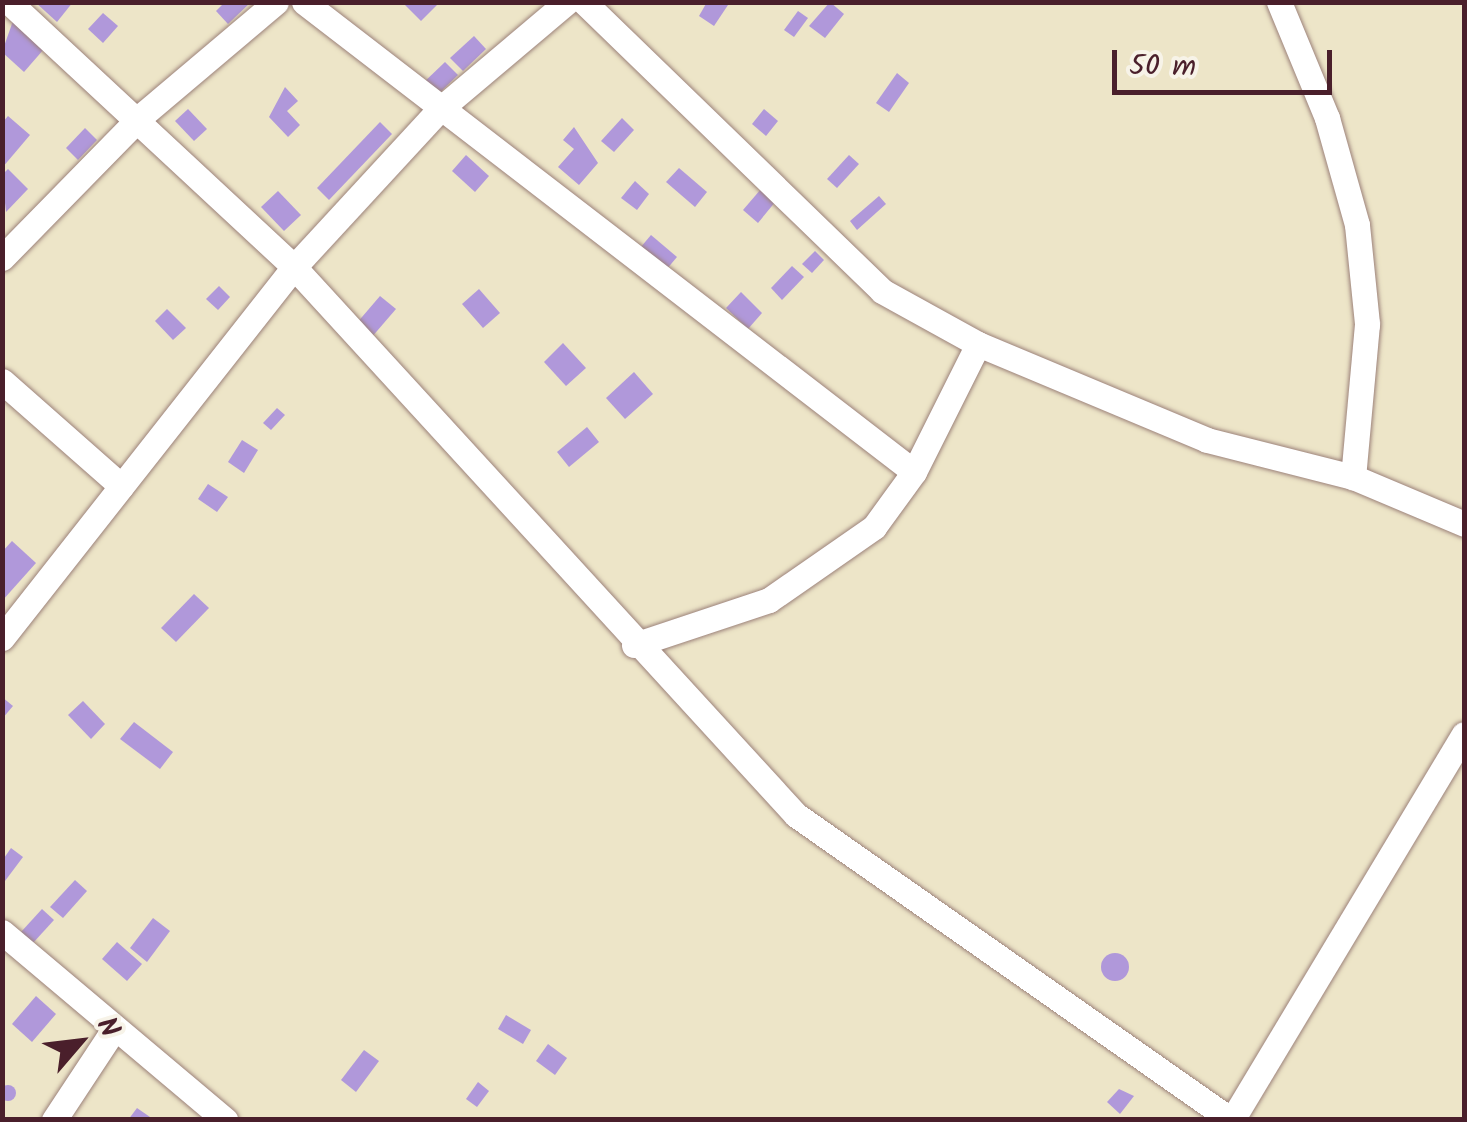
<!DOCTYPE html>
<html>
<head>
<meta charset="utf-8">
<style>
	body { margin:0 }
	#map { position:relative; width:1467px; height:1122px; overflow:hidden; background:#ede5c8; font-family:Kalam,sans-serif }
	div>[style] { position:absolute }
	.building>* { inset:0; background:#b098da }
	.round { border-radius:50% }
	.roads { filter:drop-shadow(0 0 2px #9c827a) drop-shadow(0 0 2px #9c827a) }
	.minor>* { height:25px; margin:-12.5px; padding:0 12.5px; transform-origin:12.5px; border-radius:12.5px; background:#fff }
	span { translate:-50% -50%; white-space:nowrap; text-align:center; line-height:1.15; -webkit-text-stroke:8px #f7f3e8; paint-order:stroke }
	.frame { position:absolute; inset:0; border:5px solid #4a1f2b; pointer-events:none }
	.north { position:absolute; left:30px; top:992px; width:100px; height:100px; -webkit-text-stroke:8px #f7f3e8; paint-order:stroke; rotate:62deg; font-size:28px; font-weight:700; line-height:40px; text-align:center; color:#4a1f2b }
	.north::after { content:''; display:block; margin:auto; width:35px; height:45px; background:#4a1f2b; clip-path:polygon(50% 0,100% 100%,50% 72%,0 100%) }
	.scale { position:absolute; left:1112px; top:50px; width:220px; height:45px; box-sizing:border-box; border:5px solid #4a1f2b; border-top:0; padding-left:12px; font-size:30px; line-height:35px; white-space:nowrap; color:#4a1f2b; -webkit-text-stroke:8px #f7f3e8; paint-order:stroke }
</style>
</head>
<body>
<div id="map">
	<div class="building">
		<i style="clip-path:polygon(35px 2px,73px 2px,57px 22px)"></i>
		<i style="clip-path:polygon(225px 2px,251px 2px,228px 24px,216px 11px)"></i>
		<i style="clip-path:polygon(402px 2px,440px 2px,421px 21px)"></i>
		<i style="clip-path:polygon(707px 2px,730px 2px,714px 26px,699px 16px)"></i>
		<i style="clip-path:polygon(830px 2px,844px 14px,825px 38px,809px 26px)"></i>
		<i style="clip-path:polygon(798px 11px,808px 18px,794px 37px,784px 30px)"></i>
		<i style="clip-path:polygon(103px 13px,118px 26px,103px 43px,88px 29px)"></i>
		<i style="clip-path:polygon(13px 21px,44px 49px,24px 72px,2px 52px)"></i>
		<i style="clip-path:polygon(474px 36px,486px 49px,463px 71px,450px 58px)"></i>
		<i style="clip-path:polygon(445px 62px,458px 75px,434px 98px,421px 85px)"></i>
		<i style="clip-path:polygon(897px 73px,909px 83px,889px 112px,876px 103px)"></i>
		<i style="clip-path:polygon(285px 87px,298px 101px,287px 111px,300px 125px,288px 137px,269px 117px)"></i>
		<i style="clip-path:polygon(188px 109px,207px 129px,194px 141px,175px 121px)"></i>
		<i style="clip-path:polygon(764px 109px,778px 121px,766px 136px,752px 124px)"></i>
		<i style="clip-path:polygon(8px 116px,30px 135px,2px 168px,2px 123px)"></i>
		<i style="clip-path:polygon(622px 118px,634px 130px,614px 152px,601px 141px)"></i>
		<i style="clip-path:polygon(380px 122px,392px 134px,329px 200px,317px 188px)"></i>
		<i style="clip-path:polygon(574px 127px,598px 163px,579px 185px,558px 167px,574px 149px,563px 140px)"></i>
		<i style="clip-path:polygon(85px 128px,97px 140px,78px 160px,66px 148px)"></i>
		<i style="clip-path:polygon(466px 155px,489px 176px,475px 192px,452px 171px)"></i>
		<i style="clip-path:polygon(849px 155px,859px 164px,837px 188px,827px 179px)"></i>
		<i style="clip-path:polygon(679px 168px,707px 192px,695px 207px,666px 182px)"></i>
		<i style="clip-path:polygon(8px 169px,28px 189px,6px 212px,2px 175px)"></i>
		<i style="clip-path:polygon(635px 181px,649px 194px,637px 210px,621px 198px)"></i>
		<i style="clip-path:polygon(761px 189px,776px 201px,758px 223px,743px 210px)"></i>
		<i style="clip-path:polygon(278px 191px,301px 215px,284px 231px,261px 207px)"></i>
		<i style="clip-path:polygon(879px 196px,886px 204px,857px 230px,850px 221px)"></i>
		<i style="clip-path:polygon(651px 235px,677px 257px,666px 270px,640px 248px)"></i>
		<i style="clip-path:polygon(815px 251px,824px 260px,812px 273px,802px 264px)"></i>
		<i style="clip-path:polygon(792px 266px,804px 277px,782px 300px,771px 288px)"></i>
		<i style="clip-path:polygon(219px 286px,230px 297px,218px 310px,206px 299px)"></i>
		<i style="clip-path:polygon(479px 289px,500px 313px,483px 328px,462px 304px)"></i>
		<i style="clip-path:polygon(741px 292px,762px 313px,748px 329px,726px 308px)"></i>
		<i style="clip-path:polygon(380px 296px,396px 309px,371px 338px,356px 324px)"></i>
		<i style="clip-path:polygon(167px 309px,186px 328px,173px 340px,155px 321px)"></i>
		<i style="clip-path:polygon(563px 343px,586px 368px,566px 386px,544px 362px)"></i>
		<i style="clip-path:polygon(634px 372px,653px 394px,625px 419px,606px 398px)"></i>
		<i style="clip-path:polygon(277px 408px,285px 415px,271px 430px,263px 423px)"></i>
		<i style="clip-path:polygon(587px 427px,599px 442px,569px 467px,557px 452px)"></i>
		<i style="clip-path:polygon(242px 440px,258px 450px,244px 473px,228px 462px)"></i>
		<i style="clip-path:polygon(208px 484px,228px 497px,217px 512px,198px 499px)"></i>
		<i style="clip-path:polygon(12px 541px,36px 563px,2px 601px,2px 552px)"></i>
		<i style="clip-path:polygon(194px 594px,209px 608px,176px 642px,161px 628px)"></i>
		<i style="clip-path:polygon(2px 697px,13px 706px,2px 719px)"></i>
		<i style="clip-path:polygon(83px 701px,105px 724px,91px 739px,68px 715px)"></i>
		<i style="clip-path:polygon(134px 722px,173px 752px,160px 769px,120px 739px)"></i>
		<i style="clip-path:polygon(11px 848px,23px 857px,2px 885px,2px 861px)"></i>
		<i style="clip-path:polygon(75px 880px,87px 891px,63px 918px,50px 907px)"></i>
		<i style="clip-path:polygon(42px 909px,54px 920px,33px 943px,21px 932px)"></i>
		<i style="clip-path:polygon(153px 918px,170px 931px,147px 962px,130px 948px)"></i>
		<i style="clip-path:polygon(117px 942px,142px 964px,127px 981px,102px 959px)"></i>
		<i class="round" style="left:1101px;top:953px;width:28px;height:28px"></i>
		<i style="clip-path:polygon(36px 996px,56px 1014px,32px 1042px,12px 1024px)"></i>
		<i style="clip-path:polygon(506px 1015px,531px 1030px,523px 1044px,498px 1029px)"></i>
		<i style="clip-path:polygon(548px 1044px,567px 1058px,555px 1075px,536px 1061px)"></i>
		<i style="clip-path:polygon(364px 1050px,379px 1061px,356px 1092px,341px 1080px)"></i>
		<i style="clip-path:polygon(478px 1082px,489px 1091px,477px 1107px,466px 1099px)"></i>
		<i class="round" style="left:0;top:1085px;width:16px;height:16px"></i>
		<i style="clip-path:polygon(1119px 1089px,1134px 1096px,1120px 1114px,1107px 1102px)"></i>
		<i style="clip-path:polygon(137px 1108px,150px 1117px,148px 1120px,128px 1120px)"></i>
	</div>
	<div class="roads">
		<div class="minor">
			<i style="left:9px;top:2px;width:389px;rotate:42.9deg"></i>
			<i style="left:294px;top:267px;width:743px;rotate:47.51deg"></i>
			<i style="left:796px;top:815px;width:531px;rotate:35.04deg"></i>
			<i style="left:304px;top:2px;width:770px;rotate:37.61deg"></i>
			<i style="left:584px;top:2px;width:415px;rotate:44.1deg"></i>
			<i style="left:882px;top:291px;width:110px;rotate:28.9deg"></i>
			<i style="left:978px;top:344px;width:248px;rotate:22.7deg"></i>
			<i style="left:1207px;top:440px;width:151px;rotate:14.2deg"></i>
			<i style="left:1353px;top:477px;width:121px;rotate:22.9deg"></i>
			<i style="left:1279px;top:2px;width:126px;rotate:67.5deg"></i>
			<i style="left:1327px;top:118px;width:111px;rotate:74.3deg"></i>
			<i style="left:1357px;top:225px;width:100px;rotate:84.2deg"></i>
			<i style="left:1367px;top:324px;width:154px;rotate:95.2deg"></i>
			<i style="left:2px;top:258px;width:197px;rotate:-45.6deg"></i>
			<i style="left:140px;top:117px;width:178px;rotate:-40.2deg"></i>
			<i style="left:2px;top:381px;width:159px;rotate:41.4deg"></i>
			<i style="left:2px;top:638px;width:472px;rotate:-51.8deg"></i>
			<i style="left:294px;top:267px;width:214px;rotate:-47.3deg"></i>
			<i style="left:439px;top:110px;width:167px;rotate:-40.2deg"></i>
			<i style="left:634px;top:645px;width:142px;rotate:-18.4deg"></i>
			<i style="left:769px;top:600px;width:128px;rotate:-34.8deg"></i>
			<i style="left:874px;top:527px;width:68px;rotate:-54deg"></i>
			<i style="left:914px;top:472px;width:143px;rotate:-63.4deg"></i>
			<i style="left:2px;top:932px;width:292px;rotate:40.1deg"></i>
			<i style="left:54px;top:1120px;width:105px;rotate:-56.6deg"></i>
			<i style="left:1232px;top:1120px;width:450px;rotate:-59deg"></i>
		</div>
	</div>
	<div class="frame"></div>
	<div class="north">N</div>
	<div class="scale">50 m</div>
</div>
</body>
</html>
